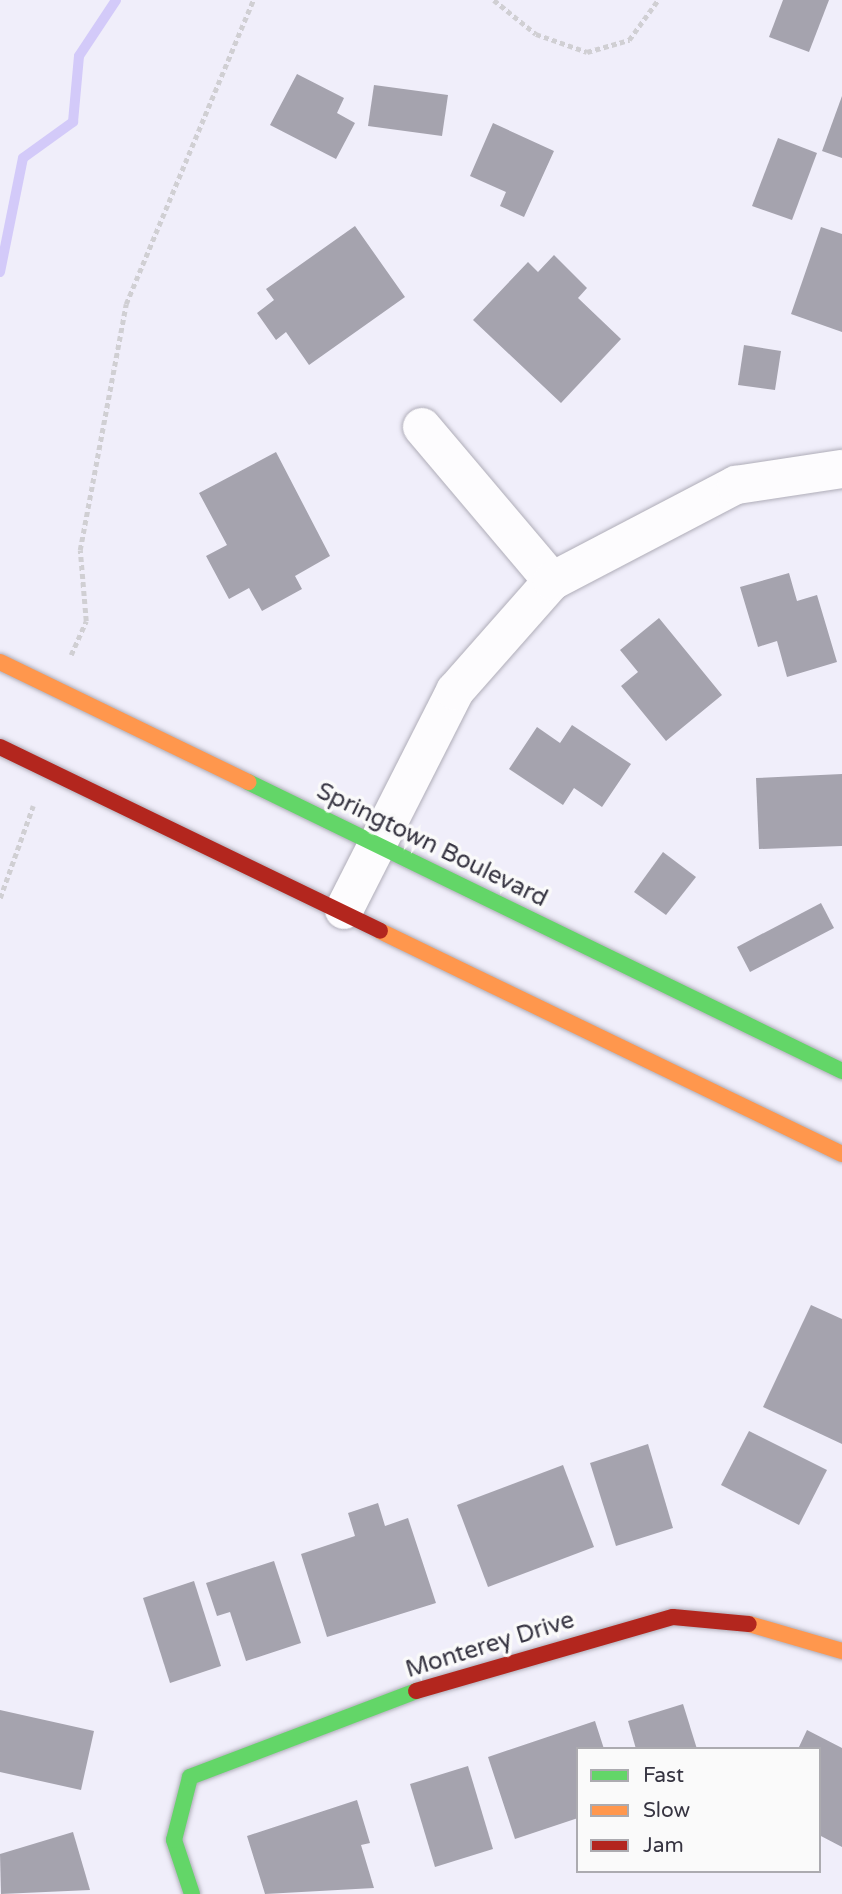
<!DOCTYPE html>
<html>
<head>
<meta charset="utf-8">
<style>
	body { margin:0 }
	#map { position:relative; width:842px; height:1894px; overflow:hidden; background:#f0eefa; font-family:"Varela Round",sans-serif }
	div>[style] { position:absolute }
	.stream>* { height:10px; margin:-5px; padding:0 5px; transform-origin:5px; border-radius:5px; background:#d3caf9 }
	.building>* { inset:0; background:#a5a3ae }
	.path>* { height:4.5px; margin-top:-2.25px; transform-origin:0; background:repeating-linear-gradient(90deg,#d0cfd3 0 5px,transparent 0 8.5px) }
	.roads { filter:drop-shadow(0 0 2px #afadb8) drop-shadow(0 0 2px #afadb8) }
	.street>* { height:38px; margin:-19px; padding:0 19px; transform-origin:19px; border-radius:19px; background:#fdfcfe }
	.fast>* { height:16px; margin:-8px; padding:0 8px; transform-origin:8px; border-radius:8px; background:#63d668 }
	.slow>* { height:16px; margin:-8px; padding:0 8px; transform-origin:8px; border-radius:8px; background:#ff974d }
	.jam>* { height:16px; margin:-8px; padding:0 8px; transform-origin:8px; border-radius:8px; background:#b3261e }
	span { translate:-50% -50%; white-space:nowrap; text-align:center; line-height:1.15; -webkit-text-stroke:7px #fafafa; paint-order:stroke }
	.street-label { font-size:24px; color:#363441 }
	.legend { position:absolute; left:576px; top:1747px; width:245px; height:126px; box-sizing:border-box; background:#fafafa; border:2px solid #acabb0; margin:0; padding:9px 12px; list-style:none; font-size:21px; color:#363441 }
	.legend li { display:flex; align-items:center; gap:14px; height:35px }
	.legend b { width:35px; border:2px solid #acabb0 }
</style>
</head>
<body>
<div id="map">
	<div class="stream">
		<i style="left:0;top:272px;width:116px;rotate:-78.6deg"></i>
		<i style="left:23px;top:158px;width:62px;rotate:-35.8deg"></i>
		<i style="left:73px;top:122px;width:66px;rotate:-84.8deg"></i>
		<i style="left:79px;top:56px;width:67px;rotate:-56.5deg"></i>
	</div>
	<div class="building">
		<i style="clip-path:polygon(783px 0,829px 0,809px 52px,769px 37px)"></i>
		<i style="clip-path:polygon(297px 74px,344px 98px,337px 113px,355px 123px,336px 159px,270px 125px)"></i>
		<i style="clip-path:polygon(374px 85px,448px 95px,442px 136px,368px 126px)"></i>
		<i style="clip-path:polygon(842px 96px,842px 158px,822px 151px)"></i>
		<i style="clip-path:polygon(493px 123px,554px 151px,524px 217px,500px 206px,506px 192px,470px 176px)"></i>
		<i style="clip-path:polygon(778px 138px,817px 153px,792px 220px,752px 206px)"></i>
		<i style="clip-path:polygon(355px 226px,405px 297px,309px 365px,286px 332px,276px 340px,257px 313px,274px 300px,266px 289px)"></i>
		<i style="clip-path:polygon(821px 227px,842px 234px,842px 332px,791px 314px)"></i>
		<i style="clip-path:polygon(554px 255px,587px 288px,578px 298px,621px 339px,561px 403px,473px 320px,528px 262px,538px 272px)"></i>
		<i style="clip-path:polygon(744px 345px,781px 351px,775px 390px,738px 385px)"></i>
		<i style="clip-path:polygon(276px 452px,330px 556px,295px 576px,302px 589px,262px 611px,249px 588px,229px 599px,206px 556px,227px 545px,199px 493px)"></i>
		<i style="clip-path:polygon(789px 573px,797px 601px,817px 595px,837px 662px,787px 677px,777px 641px,758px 647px,740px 587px)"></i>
		<i style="clip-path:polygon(659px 618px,722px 695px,666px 741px,621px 686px,638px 672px,620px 650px)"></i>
		<i style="clip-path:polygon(572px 725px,631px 764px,602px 807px,574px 788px,563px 805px,509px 769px,537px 727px,560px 743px)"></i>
		<i style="clip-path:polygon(842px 774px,842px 846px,759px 849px,756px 778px)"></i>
		<i style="clip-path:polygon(663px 852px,696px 877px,666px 915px,634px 892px)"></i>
		<i style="clip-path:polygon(821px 903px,834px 928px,750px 972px,737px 947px)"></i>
		<i style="clip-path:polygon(811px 1305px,842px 1319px,842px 1444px,763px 1407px)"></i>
		<i style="clip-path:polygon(749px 1431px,827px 1470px,799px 1525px,721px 1485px)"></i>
		<i style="clip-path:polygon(648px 1444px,673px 1528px,616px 1546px,590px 1463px)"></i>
		<i style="clip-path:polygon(563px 1465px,594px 1547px,488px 1587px,457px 1505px)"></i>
		<i style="clip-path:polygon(378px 1503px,385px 1526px,408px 1518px,436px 1603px,327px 1637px,301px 1554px,355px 1536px,348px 1513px)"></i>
		<i style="clip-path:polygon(274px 1561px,301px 1643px,246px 1661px,230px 1612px,217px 1616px,206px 1583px)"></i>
		<i style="clip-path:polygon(194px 1581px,221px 1666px,170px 1683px,143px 1598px)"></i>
		<i style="clip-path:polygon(683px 1704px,697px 1749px,636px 1749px,628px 1721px)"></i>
		<i style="clip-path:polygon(0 1710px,94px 1731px,81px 1790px,0 1772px)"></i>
		<i style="clip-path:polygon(595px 1721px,604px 1749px,578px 1749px,578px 1818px,515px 1839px,488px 1757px)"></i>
		<i style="clip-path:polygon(807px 1730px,842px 1748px,842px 1847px,819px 1835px,819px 1749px,798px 1749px)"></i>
		<i style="clip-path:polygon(468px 1766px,493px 1849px,435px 1867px,410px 1784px)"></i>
		<i style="clip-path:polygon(357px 1800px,370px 1843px,361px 1845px,374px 1888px,265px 1894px,247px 1836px)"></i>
		<i style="clip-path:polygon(73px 1832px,90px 1890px,1px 1894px,0 1854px)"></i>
	</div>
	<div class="path">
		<i style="left:494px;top:0;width:54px;rotate:39deg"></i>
		<i style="left:536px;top:34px;width:54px;rotate:19.4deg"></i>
		<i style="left:587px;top:52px;width:44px;rotate:-15.9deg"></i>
		<i style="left:629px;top:40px;width:49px;rotate:-54.1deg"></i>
		<i style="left:71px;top:655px;width:37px;rotate:-66deg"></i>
		<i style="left:86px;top:621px;width:71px;rotate:-94.8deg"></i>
		<i style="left:80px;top:550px;width:250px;rotate:-79.4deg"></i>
		<i style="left:126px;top:304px;width:329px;rotate:-67.3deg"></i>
		<i style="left:0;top:898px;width:98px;rotate:-70.3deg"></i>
	</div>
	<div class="roads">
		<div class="street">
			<i style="left:422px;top:427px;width:202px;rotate:49.8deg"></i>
			<i style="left:344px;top:910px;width:246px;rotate:-63.1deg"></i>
			<i style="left:455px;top:691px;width:147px;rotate:-48.6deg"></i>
			<i style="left:552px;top:581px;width:208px;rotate:-27.6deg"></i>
			<i style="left:736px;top:485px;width:107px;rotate:-8.6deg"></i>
		</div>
		<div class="fast">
			<i style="left:248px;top:782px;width:661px;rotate:25.94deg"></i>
			<i style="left:192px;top:1894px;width:57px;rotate:-108.4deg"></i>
			<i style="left:174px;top:1840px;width:65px;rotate:-75.7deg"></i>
			<i style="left:190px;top:1777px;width:242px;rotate:-20.8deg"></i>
		</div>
		<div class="slow">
			<i style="left:0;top:662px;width:276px;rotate:25.8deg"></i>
			<i style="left:380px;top:931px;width:513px;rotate:25.77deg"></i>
			<i style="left:749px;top:1624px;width:97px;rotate:16.2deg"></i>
		</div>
		<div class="jam">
			<i style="left:0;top:747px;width:422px;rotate:25.8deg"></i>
			<i style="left:416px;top:1691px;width:267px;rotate:-16.1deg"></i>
			<i style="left:673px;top:1617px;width:76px;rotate:5.3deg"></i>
		</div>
	</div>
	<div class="street-label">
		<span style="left:432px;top:845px;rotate:26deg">Springtown Boulevard</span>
		<span style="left:490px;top:1645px;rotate:-17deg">Monterey Drive</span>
	</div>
	<ul class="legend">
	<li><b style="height:9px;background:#63d668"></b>Fast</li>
	<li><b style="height:9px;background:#ff974d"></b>Slow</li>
	<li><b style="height:9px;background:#b3261e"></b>Jam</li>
	</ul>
</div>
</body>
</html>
